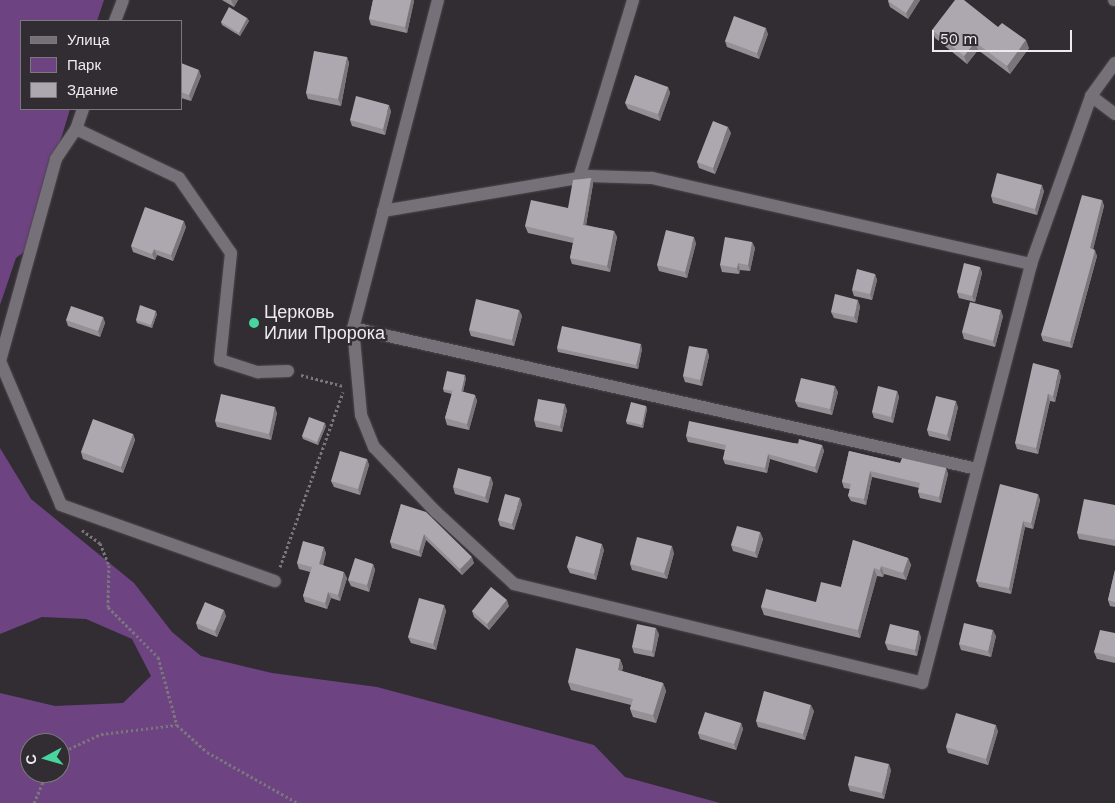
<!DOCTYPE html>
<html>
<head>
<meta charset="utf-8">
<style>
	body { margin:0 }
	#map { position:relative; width:1115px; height:803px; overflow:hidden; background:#312d33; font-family:"Work Sans",sans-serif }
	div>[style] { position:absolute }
	.green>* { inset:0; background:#6d4381 }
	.path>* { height:3px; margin-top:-1.5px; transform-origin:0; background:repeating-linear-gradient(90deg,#7a767c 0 2.5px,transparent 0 5px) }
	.roads { filter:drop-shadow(0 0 1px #4c484d) drop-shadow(0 0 1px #4c484d) }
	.minor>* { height:12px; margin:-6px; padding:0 6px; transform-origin:6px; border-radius:6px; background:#767178 }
	.wall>* { inset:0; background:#959096 }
	.shaded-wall>* { inset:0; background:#79767a }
	.building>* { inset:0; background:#ada8af }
	.dots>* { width:14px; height:14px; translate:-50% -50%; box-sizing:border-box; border:2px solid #312d33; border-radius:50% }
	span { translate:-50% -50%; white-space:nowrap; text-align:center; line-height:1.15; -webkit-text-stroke:5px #312d33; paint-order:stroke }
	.poi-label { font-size:18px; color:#edebef }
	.left { translate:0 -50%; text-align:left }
	.legend { position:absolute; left:20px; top:20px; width:162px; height:90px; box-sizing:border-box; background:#312d33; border:1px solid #7c797e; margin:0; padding:6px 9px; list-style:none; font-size:15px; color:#edebef }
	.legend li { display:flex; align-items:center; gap:10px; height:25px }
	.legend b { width:25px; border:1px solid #7c797e }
	.north { position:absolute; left:20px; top:733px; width:50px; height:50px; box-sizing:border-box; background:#312d33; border:1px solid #7c797e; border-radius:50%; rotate:264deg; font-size:14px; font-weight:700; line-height:20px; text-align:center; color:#edebef }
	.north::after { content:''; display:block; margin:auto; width:18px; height:22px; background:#48d49d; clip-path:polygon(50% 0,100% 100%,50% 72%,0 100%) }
	.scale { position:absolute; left:932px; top:30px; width:140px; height:22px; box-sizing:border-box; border:2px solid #edebef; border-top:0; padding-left:6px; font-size:15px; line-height:18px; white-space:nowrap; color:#edebef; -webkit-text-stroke:4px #312d33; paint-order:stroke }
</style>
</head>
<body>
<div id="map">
	<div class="green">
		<i style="clip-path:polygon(0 0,104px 0,97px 21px,21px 21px,21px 109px,70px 109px,28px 249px,16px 258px,0 305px)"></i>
		<i style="clip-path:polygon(evenodd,0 448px,31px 499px,134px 583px,172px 632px,201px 656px,272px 673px,377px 687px,594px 745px,625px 777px,720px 803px,0 803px,0 693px,55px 706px,123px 703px,151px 676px,132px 639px,86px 619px,42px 617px,0 634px,0 448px,30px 743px,60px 743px,60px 773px,30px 773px,30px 743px)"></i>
	</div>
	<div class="path">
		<i style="left:301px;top:375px;width:43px;rotate:14.7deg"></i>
		<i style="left:82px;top:530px;width:22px;rotate:36deg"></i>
		<i style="left:100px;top:543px;width:24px;rotate:68deg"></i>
		<i style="left:109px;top:565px;width:42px;rotate:91.4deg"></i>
		<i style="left:108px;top:607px;width:71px;rotate:45deg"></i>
		<i style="left:158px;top:657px;width:71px;rotate:74.4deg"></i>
		<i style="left:280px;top:567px;width:186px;rotate:-70.2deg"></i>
		<i style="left:60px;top:753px;width:45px;rotate:-24.9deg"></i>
		<i style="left:101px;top:734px;width:77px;rotate:-6.8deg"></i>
		<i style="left:177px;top:725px;width:40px;rotate:42deg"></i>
		<i style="left:207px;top:752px;width:104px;rotate:29.3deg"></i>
		<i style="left:34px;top:803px;width:33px;rotate:-67deg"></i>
	</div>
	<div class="roads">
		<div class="minor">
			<i style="left:438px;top:0;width:339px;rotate:104.5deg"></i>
			<i style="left:353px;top:328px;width:87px;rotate:84.7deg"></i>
			<i style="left:361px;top:415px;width:35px;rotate:68deg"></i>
			<i style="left:374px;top:447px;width:90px;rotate:46.4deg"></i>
			<i style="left:436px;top:512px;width:106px;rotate:42.7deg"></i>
			<i style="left:514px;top:584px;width:420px;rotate:13.6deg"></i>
			<i style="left:922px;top:683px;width:433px;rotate:-75.4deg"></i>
			<i style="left:1031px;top:264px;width:178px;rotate:-70.3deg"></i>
			<i style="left:1091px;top:96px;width:41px;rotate:-54deg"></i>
			<i style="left:1114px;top:0;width:1px"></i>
			<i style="left:115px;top:21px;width:22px;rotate:-69deg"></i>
			<i style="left:1091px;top:96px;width:30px;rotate:37deg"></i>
			<i style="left:83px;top:109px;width:21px;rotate:109deg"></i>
			<i style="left:76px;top:129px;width:114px;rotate:25.4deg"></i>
			<i style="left:179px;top:178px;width:91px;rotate:55.3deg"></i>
			<i style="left:231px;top:253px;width:108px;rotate:95.9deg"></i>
			<i style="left:220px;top:360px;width:40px;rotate:18deg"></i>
			<i style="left:258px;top:372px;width:30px;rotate:-2deg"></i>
			<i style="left:76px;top:129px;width:36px;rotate:124deg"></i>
			<i style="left:56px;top:159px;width:210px;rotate:105.5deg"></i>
			<i style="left:0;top:361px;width:156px;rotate:67deg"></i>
			<i style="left:61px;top:505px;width:227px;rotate:19.6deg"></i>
			<i style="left:579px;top:178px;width:186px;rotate:-73.1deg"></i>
			<i style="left:383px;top:211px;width:209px;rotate:-9.6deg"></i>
			<i style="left:589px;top:176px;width:63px;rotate:1.8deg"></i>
			<i style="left:652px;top:178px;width:389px;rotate:12.8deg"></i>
			<i style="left:353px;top:328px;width:640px;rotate:12.73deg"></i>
		</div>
	</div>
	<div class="wall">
		<i style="clip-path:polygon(222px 0,238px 0,234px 7px)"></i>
		<i style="clip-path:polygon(373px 0,414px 0,414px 1px,407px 33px,371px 25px,369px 19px)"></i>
		<i style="clip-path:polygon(889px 0,920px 0,908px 19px,890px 7px,888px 1px)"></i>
		<i style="clip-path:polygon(247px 18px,249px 21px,240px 36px,222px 25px,221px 22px)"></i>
		<i style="clip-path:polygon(932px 30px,1029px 48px,1010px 74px,978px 50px,967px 64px,935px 38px)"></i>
		<i style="clip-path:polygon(768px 34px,759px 59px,727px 47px,725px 41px)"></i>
		<i style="clip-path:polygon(347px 57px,349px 63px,341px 106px,308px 99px,306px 93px)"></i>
		<i style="clip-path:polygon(181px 63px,201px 76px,191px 101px,181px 98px)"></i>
		<i style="clip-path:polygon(668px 87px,670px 93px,660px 121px,628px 109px,625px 103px)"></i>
		<i style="clip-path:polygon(391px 111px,385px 135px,352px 126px,350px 120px)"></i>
		<i style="clip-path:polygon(731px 133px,715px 174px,699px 168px,697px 162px)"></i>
		<i style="clip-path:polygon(591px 178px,593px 184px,586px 225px,614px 231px,617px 237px,610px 272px,572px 264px,570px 258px,573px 243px,528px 233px,525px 226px,568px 208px)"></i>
		<i style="clip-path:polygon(1044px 191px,1037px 215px,993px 203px,991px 196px)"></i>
		<i style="clip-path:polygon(1102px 200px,1104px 206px,1093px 249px,1097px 256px,1072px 348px,1043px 341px,1041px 335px)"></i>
		<i style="clip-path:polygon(186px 227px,173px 261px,157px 255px,155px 260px,133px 252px,131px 246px)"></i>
		<i style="clip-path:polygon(752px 242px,755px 248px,750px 271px,740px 270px,739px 274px,722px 272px,720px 265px)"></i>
		<i style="clip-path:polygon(696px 243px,687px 278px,659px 271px,657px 265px)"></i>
		<i style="clip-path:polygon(980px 267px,982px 273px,975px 302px,959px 298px,957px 292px)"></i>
		<i style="clip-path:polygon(875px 274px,877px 280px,872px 300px,854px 296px,852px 290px)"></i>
		<i style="clip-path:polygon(860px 306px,857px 323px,834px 318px,831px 312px)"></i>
		<i style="clip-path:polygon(519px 310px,522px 316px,514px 346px,471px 336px,469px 330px)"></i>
		<i style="clip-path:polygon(157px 314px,152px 328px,137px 323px,136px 320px)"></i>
		<i style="clip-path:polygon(1003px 316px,995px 347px,964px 339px,962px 332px)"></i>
		<i style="clip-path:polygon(103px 317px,105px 323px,100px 337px,68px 326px,66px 320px)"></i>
		<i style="clip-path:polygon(557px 348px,642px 349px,638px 369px,558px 352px)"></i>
		<i style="clip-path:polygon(707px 349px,709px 356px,702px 386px,685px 382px,683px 376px)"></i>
		<i style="clip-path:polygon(1061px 376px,1055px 402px,1050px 401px,1038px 454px,1017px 449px,1015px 443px)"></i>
		<i style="clip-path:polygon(466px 378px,463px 392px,475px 395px,477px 401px,469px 430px,447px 425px,445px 418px,452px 394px,444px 392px,443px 389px)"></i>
		<i style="clip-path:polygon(897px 391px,899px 397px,893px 423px,874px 418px,872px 412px)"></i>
		<i style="clip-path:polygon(838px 392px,832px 415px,798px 407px,795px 401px)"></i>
		<i style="clip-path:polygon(646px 406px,647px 409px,643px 428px,627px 424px,626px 421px)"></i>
		<i style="clip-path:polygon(958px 407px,950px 441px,929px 436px,927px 430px)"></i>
		<i style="clip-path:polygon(567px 410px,562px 432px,536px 427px,534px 420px)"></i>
		<i style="clip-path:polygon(277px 413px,271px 440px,217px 427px,215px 421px)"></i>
		<i style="clip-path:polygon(326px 426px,318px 445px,303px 439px,302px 436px)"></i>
		<i style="clip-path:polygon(133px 434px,135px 440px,123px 473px,83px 459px,81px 452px)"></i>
		<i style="clip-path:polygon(686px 436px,822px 445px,824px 451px,817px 473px,770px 459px,767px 473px,725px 464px,723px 459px,725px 450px,688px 442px)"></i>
		<i style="clip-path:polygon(849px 451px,900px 463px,946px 468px,948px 474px,941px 503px,920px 498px,918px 492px,919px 488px,872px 477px,866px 505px,851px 501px,848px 496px,850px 489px,844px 488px,842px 482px)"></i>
		<i style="clip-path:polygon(367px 459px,369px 465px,360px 495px,334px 487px,331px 481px)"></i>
		<i style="clip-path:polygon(493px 483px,488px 503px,455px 494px,453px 487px)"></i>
		<i style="clip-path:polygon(1038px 494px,1040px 500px,1033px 529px,1025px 527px,1011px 594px,979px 587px,976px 581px)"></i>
		<i style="clip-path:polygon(401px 504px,474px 563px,462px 575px,426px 540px,421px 557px,392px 548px,390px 542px)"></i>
		<i style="clip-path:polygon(522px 504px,514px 530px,500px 526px,498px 520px)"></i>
		<i style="clip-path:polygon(1115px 505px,1115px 546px,1079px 539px,1077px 533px)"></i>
		<i style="clip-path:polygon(760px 532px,763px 539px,757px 558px,733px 551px,731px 545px)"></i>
		<i style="clip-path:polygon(853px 540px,908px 558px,911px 565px,906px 580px,884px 574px,883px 577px,877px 576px,860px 638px,764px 615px,761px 607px,816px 602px,841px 587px)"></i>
		<i style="clip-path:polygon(604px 550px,596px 580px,570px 573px,567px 567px)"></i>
		<i style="clip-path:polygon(326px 553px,323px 565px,347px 578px,340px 601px,331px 598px,327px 609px,305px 602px,303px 596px,310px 572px,299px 569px,297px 563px)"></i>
		<i style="clip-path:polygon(674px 553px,667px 579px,632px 570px,630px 564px)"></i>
		<i style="clip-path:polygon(373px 564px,375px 570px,369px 592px,351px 586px,348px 580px)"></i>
		<i style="clip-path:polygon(1115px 570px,1115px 607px,1110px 606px,1108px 600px)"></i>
		<i style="clip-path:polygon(444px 605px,446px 611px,436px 650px,411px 643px,408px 637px)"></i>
		<i style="clip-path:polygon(509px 606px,489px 630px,474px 617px,472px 611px)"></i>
		<i style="clip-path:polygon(226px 616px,217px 637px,198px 629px,196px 623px)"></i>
		<i style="clip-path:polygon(1115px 633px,1115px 663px,1097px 659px,1094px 652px)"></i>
		<i style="clip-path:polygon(659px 634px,654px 657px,634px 653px,632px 647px)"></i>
		<i style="clip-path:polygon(996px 636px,991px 657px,961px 650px,959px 644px)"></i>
		<i style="clip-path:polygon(921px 637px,917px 656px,888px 650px,885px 643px)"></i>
		<i style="clip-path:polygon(620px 659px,623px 667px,622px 671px,663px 683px,666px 691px,656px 723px,633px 717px,630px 709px,631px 705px,571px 690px,568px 682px)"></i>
		<i style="clip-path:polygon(814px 711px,805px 740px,758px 727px,756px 721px)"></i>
		<i style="clip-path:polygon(741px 723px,743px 729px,736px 750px,700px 739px,698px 733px)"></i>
		<i style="clip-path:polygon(998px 731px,988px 765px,948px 753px,946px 747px)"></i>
		<i style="clip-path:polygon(891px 770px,884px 799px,850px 791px,848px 785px)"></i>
	</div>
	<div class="shaded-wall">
		<i style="clip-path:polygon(231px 0,238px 0,234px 7px)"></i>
		<i style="clip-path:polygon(411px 0,414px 0,414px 1px,407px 33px,405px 27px)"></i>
		<i style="clip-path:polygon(914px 0,920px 0,908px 19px,906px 13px)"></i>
		<i style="clip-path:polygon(247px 18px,249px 21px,240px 36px,239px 33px)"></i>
		<i style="clip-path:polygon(766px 28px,768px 34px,759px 59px,757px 53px)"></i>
		<i style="clip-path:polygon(1026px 40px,1029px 48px,1010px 74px,1007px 66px)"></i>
		<i style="clip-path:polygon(975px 42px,978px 50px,967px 64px,964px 56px)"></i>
		<i style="clip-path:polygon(347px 57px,349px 63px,341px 106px,338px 99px)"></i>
		<i style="clip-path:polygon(199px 70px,201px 76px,191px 101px,189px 95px)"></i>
		<i style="clip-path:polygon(668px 87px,670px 93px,660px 121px,658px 114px)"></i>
		<i style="clip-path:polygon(389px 105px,391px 111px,385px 135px,383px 129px)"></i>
		<i style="clip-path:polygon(728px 127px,731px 133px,715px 174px,713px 168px)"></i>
		<i style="clip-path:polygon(591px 178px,593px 184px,585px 231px,583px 225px)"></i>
		<i style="clip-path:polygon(1042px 185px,1044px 191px,1037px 215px,1035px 209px)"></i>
		<i style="clip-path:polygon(1102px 200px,1104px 206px,1092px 254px,1090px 248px)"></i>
		<i style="clip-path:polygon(184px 221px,186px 227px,173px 261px,171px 255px)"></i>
		<i style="clip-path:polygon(614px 231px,617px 237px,610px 272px,607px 266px)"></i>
		<i style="clip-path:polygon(694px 237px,696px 243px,687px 278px,685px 272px)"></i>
		<i style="clip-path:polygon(752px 242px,755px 248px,750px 271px,748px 265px)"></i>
		<i style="clip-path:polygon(154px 249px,157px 255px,155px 260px,152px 254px)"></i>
		<i style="clip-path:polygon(1095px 250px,1097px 256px,1072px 348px,1070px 342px)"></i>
		<i style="clip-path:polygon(738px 263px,740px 270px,739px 274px,737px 268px)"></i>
		<i style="clip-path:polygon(980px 267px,982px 273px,975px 302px,972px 296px)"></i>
		<i style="clip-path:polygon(875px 274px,877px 280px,872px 300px,870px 294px)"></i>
		<i style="clip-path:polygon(858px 300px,860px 306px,857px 323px,854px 317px)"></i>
		<i style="clip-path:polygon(519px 310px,522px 316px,514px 346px,512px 340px)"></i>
		<i style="clip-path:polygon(1001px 310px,1003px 316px,995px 347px,993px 341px)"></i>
		<i style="clip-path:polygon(156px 311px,157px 314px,152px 328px,151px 325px)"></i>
		<i style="clip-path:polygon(103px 317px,105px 323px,100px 337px,98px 331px)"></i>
		<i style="clip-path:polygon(641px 344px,642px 349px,638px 369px,636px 365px)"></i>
		<i style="clip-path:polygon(707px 349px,709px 356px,702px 386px,700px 380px)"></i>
		<i style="clip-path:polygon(1059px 370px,1061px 376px,1055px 402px,1053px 396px)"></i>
		<i style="clip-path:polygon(465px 375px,466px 378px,462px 396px,461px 393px)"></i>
		<i style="clip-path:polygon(835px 386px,838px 392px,832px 415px,830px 409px)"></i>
		<i style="clip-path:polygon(897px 391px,899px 397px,893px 423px,891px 417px)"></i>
		<i style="clip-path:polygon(1048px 394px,1050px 401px,1038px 454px,1036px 448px)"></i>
		<i style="clip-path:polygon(475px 395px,477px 401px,469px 430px,467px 424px)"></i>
		<i style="clip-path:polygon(956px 401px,958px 407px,950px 441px,947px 435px)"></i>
		<i style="clip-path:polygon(565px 404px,567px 410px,562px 432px,560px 426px)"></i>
		<i style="clip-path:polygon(646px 406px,647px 409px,643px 428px,642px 425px)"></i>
		<i style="clip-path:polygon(275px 407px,277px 413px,271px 440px,269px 434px)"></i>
		<i style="clip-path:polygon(325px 423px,326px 426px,318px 445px,317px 442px)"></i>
		<i style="clip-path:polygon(133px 434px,135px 440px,123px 473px,121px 467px)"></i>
		<i style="clip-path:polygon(822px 445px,824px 451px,817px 473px,815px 467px)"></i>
		<i style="clip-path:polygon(768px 454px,770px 459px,767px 473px,765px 468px)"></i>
		<i style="clip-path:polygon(367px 459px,369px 465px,360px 495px,358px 489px)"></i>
		<i style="clip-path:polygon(946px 468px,948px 474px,941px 503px,939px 497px)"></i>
		<i style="clip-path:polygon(870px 471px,872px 477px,866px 505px,864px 499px)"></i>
		<i style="clip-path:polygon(491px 477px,493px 483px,488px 503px,485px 497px)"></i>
		<i style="clip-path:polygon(1038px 494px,1040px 500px,1033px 529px,1031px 523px)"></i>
		<i style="clip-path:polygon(520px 498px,522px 504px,514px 530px,512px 524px)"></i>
		<i style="clip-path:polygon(1023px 521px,1025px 527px,1011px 594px,1009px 588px)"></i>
		<i style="clip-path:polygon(760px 532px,763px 539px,757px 558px,755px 552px)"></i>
		<i style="clip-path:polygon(424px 534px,426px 540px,421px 557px,419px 551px)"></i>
		<i style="clip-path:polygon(602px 544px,604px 550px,596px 580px,594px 574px)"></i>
		<i style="clip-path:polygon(672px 546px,674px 553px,667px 579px,664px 573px)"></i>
		<i style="clip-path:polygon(324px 547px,326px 553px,321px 570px,319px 564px)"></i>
		<i style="clip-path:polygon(472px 557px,474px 563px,462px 575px,460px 569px)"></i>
		<i style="clip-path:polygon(908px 558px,911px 565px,906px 580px,903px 573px)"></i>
		<i style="clip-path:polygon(373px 564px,375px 570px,369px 592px,367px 585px)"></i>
		<i style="clip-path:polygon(881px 566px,884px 574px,883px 577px,880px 570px)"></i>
		<i style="clip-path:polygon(874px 568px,877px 576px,860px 638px,858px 630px)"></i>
		<i style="clip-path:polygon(344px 572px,347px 578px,340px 601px,338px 595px)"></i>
		<i style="clip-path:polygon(328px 592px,331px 598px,327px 609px,325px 603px)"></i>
		<i style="clip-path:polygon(507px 600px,509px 606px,489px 630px,487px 624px)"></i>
		<i style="clip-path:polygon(444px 605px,446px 611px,436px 650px,433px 644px)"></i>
		<i style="clip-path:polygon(224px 610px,226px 616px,217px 637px,215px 631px)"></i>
		<i style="clip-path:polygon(656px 628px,659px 634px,654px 657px,652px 651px)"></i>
		<i style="clip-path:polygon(993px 630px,996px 636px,991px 657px,988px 651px)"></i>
		<i style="clip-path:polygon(919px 631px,921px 637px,917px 656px,915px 650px)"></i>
		<i style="clip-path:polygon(620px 659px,623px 667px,620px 678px,618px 670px)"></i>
		<i style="clip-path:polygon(663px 683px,666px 691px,656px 723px,653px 715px)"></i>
		<i style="clip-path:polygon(811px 705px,814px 711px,805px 740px,803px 734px)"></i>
		<i style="clip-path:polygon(741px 723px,743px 729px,736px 750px,734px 744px)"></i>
		<i style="clip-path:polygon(996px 725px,998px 731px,988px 765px,986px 759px)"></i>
		<i style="clip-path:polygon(889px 764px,891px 770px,884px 799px,882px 793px)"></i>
	</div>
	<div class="building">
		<i style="clip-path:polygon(373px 0,411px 0,405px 27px,369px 19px)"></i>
		<i style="clip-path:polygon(889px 0,914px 0,906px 13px,888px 1px)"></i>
		<i style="clip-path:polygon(955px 0,964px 0,998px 27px,1002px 23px,1026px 40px,1007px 66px,975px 42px,964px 56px,932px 30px)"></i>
		<i style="clip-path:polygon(229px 7px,247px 18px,239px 33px,221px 22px)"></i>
		<i style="clip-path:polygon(734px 16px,766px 28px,757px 53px,725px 41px)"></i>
		<i style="clip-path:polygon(314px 51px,347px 57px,338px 99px,306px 93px)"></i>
		<i style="clip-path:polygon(181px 63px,199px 70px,189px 95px,181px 92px)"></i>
		<i style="clip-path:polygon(635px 75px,668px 87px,658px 114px,625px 103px)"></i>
		<i style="clip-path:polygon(356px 96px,389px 105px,383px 129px,350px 120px)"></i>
		<i style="clip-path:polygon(713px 121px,728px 127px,713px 168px,697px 162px)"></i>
		<i style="clip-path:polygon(997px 173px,1042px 185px,1035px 209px,991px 196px)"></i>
		<i style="clip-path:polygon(591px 178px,583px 225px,614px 231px,607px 266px,570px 258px,574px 238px,525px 226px,531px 200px,568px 208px,573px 180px)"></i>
		<i style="clip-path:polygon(1082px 195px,1102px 200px,1090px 248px,1095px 250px,1070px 342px,1041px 335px)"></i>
		<i style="clip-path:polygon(145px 207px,184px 221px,171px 255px,154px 249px,152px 254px,131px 246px)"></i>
		<i style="clip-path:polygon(666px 230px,694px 237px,685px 272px,657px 265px)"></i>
		<i style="clip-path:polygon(725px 237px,752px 242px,748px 265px,738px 263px,737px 268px,720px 265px)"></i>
		<i style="clip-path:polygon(964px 263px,980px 267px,972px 296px,957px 292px)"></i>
		<i style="clip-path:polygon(857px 269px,875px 274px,870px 294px,852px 290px)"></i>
		<i style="clip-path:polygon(835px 294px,858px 300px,854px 317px,831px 312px)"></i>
		<i style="clip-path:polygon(476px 299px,519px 310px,512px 340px,469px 330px)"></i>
		<i style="clip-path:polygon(970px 302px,1001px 310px,993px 341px,962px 332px)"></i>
		<i style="clip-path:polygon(140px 305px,156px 311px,151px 325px,136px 320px)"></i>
		<i style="clip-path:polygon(71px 306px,103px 317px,98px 331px,66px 320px)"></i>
		<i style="clip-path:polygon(562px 326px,641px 344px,636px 365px,557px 348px)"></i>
		<i style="clip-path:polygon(689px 346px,707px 349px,700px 380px,683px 376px)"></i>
		<i style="clip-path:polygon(1033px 363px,1059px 370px,1053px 396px,1048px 394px,1036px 448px,1015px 443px)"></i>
		<i style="clip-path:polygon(447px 371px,465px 375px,461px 392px,453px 389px,453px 391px,443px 389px)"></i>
		<i style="clip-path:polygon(801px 378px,835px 386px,830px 409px,795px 401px)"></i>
		<i style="clip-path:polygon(878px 386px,897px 391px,891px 417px,872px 412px)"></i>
		<i style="clip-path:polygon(453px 389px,475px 395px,467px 424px,445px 418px)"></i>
		<i style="clip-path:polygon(221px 394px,275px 407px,269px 434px,215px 421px)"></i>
		<i style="clip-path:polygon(936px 396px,956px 401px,947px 435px,927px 430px)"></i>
		<i style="clip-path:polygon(538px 399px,565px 404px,560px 426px,534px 420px)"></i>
		<i style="clip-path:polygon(631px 402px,646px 406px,642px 425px,626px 421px)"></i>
		<i style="clip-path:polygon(309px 417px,325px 423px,317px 442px,302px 436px)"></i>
		<i style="clip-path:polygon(93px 419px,133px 434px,121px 467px,81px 452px)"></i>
		<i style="clip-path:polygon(689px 421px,798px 444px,799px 439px,822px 445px,815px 467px,768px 454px,765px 468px,723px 459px,726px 445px,686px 436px)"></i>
		<i style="clip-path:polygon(340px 451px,367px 459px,358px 489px,331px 481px)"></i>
		<i style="clip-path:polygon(849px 451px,900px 463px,902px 458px,946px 468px,939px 497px,918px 492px,920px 483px,870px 471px,864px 499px,848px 496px,851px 484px,842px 482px)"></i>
		<i style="clip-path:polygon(458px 468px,491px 477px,485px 497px,453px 487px)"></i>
		<i style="clip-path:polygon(1000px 484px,1038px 494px,1031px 523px,1023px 521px,1009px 588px,976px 581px)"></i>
		<i style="clip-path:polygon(505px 494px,520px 498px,512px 524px,498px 520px)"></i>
		<i style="clip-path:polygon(1084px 499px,1115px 505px,1115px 540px,1077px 533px)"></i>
		<i style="clip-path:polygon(401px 504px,426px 512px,472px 557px,460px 569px,424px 534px,419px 551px,390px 542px)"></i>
		<i style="clip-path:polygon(737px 526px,760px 532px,755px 552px,731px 545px)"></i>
		<i style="clip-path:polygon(576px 536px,602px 544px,594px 574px,567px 567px)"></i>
		<i style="clip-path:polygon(637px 537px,672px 546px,664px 573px,630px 564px)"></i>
		<i style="clip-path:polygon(853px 540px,908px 558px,903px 573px,881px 566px,880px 570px,874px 568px,858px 630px,761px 607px,766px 589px,816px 602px,821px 582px,841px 587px)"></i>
		<i style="clip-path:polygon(303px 541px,324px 547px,319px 564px,344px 572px,338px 595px,328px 592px,325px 603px,303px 596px,312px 567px,297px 563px)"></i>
		<i style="clip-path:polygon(355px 558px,373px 564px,367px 585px,348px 580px)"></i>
		<i style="clip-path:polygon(1115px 570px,1115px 602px,1108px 600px)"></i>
		<i style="clip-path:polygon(491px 587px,507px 600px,487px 624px,472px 611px)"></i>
		<i style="clip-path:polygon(419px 598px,444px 605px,433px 644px,408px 637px)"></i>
		<i style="clip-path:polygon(205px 602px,224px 610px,215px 631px,196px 623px)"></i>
		<i style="clip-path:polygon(964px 623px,993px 630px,988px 651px,959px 644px)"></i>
		<i style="clip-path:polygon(637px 624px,656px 628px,652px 651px,632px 647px)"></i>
		<i style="clip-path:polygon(890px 624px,919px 631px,915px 650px,885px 643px)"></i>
		<i style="clip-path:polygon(1100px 630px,1115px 633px,1115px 657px,1094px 652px)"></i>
		<i style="clip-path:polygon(576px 648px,620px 659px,618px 670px,663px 683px,653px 715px,630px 709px,633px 699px,568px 682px)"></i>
		<i style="clip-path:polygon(764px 691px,811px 705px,803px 734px,756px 721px)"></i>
		<i style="clip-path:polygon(705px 712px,741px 723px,734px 744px,698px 733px)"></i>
		<i style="clip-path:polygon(956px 713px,996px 725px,986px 759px,946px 747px)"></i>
		<i style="clip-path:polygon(855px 756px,889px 764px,882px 793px,848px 785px)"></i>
	</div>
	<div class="dots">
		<i style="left:254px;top:323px;background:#48d49d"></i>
	</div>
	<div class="poi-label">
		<span class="left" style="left:264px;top:323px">Церковь<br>Илии Пророка</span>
	</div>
	<ul class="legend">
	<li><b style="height:6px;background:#767178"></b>Улица</li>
	<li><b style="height:14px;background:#6d4381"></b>Парк</li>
	<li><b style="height:14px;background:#ada8af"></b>Здание</li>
	</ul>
	<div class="north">С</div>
	<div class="scale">50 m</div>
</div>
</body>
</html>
